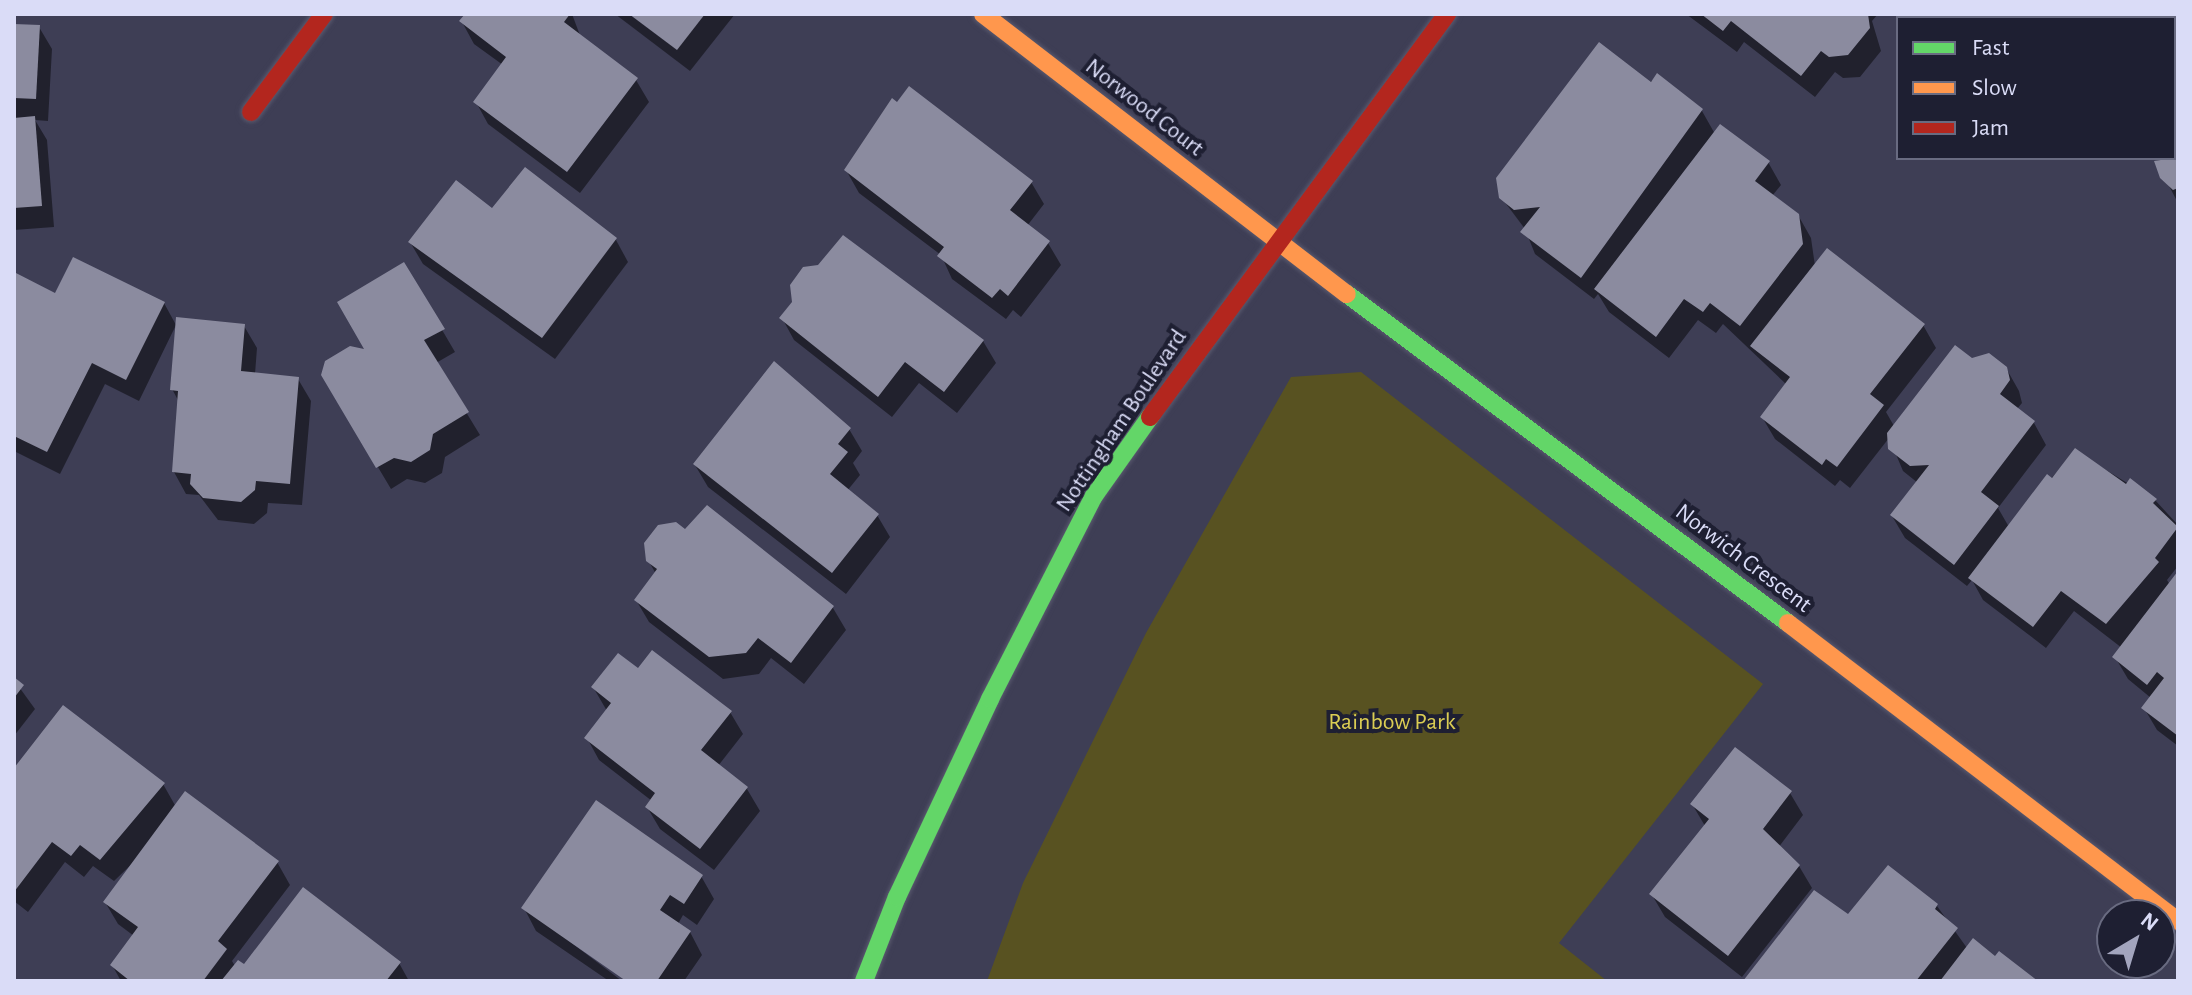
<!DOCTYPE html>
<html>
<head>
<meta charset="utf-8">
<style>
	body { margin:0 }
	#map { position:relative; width:2192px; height:995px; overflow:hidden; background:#3e3e55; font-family:"Alegreya Sans",sans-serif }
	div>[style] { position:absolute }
	.green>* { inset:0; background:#585221 }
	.shadow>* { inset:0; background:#0007 }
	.building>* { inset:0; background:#8b8b9f }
	.roads { filter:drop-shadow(0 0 2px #5a5a6f) drop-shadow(0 0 2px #5a5a6f) }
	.fast>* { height:18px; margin:-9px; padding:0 9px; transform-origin:9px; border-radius:9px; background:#63d668 }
	.slow>* { height:18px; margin:-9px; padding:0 9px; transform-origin:9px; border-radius:9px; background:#ff974d }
	.jam>* { height:18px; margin:-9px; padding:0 9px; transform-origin:9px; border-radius:9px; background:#b3261e }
	span { translate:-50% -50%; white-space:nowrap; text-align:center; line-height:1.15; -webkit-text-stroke:8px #1e1f32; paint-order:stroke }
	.street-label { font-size:24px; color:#dadcf7 }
	.park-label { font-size:24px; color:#dbcd53 }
	.frame { position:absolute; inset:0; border:16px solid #dadcf7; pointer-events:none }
	.legend { position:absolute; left:1896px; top:16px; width:280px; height:144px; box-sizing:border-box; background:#1e1f32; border:2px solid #696b81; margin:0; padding:10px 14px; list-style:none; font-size:24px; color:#dadcf7 }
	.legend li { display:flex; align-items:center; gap:16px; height:40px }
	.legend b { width:40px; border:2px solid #696b81 }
	.north { position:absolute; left:2096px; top:899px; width:80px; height:80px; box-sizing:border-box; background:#1e1f32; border:2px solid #696b81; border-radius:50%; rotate:38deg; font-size:22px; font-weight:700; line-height:32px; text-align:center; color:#dadcf7 }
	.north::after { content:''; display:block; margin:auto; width:28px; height:36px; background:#a3a5be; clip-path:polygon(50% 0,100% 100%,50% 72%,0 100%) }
</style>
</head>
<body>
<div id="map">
	<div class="green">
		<i style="clip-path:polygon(1361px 372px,1763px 684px,1559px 943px,1607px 981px,987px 981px,1023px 883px,1146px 633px,1291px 377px)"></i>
	</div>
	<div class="shadow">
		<i style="clip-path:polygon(467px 14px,572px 14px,581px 38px,636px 80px,649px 102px,580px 193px,488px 124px,476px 102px,503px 65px,474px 44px,462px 22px)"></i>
		<i style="clip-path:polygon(615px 14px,735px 14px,690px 71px)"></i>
		<i style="clip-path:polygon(1686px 14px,1878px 14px,1872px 21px,1881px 51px,1860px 77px,1843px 78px,1835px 72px,1815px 97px,1744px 42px,1737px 52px)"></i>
		<i style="clip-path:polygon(14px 26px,39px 27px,52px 49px,48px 121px,35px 120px,47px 140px,54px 227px,14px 230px)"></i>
		<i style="clip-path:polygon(1658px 76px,1702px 111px,1715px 134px,1768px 162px,1781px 185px,1772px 196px,1798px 215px,1811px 238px,1815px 266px,1923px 325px,1936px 348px,1886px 412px,1894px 426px,1972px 361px,2006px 368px,2019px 391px,2022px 403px,2017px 409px,2034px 423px,2046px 445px,1998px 508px,2009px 527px,2075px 451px,2155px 500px,2178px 525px,2178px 566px,2167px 580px,2170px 585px,2178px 574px,2178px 746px,2157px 730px,2144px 708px,2151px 698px,2128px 679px,2115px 657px,2122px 648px,2074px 611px,2046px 648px,1983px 600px,1972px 580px,1967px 586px,1905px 538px,1892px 516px,1918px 483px,1903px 471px,1889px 438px,1850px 488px,1840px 480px,1835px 486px,1775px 439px,1762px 417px,1787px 385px,1723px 324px,1716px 333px,1698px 320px,1669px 358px,1609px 312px,1598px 294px,1594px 299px,1535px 254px,1525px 229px,1501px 197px)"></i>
		<i style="clip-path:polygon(2178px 83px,2178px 203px,2156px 161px,2174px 158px)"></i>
		<i style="clip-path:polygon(846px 170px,1031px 182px,1044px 204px,1027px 226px,1048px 243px,1061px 265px,1021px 317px,1013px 310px,1006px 319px,952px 279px,941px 255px,859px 193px)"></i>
		<i style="clip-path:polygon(492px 211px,616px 240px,628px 262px,555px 359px,423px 264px,410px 242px)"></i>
		<i style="clip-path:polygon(404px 265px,455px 352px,436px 363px,480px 435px,445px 457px,442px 473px,425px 483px,407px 479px,391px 489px,323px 375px,368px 352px)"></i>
		<i style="clip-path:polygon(14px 274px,56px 296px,164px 303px,176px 325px,139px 401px,105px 384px,60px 474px,14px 451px)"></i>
		<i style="clip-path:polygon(782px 318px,983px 341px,996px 363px,957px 413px,919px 383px,892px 417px,794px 340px)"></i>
		<i style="clip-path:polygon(244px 326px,257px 348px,255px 374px,298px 379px,311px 401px,302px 505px,268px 503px,267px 513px,254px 524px,218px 520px,199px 495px,186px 494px,174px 472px,179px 402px,172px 389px)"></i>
		<i style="clip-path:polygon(849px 429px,862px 451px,853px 463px,860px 475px,847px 491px,877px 515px,890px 537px,846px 594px,708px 487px,695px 465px)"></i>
		<i style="clip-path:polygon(648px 560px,833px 608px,846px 630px,804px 684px,771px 658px,759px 674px,723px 679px,649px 622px,636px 600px,656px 574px)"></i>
		<i style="clip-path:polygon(638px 671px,730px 712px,743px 734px,718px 766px,747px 789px,760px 811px,714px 870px,660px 829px,647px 807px,652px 801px,599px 760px,587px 738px,607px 711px,593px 687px)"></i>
		<i style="clip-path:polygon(14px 680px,35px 709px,14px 736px)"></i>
		<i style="clip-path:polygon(14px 771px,163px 784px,176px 807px,277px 862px,290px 885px,232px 961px,235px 966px,399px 963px,409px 981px,121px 981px,112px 965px,134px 936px,118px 924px,105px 902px,140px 856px,114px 881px,93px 866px,84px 877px,65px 862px,28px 912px,14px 901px)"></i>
		<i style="clip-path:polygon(1790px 793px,1803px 815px,1778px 848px,1799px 866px,1812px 888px,1742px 977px,1665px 917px,1652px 895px,1705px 826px,1692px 804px)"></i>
		<i style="clip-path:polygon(701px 876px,714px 899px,697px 925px,683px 915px,678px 924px,690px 932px,702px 955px,684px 981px,629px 981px,540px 919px,622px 981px,609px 981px,536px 931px,524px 908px)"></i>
		<i style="clip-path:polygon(1937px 906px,1967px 948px,2035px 981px,1745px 981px,1849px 917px)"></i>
	</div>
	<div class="building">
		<i style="clip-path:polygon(465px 14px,570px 14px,564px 22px,638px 78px,567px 172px,473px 102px,506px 57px,459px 21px)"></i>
		<i style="clip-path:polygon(629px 14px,705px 14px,677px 50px)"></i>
		<i style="clip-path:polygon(1701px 14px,1868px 14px,1870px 28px,1848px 55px,1829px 57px,1821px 51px,1801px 76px,1731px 21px,1723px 31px)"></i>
		<i style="clip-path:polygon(14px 24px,40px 25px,36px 99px,14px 98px)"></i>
		<i style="clip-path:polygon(1599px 42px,1651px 82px,1657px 73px,1703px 109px,1581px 278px,1520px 232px,1540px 207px,1514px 210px,1499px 198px,1496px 178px)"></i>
		<i style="clip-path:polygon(2178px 81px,2178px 188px,2173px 190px,2160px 178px,2154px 161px,2174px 158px)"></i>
		<i style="clip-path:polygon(909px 86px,1033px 181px,1010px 210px,1050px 241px,1008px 296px,1000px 289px,992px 298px,937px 256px,944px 247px,844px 170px,892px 98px,897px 102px)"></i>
		<i style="clip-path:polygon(35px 116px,42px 206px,14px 208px,14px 118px)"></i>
		<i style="clip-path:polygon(1720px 124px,1770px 161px,1755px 181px,1799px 214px,1803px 244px,1740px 326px,1710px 303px,1703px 312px,1684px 299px,1656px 337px,1594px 289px)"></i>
		<i style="clip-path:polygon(525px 167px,617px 238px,542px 338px,408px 242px,456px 180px,492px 208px)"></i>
		<i style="clip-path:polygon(843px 235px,984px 340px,944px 392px,905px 362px,878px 397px,779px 318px,792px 302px,790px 285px,803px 267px,818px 265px)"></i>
		<i style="clip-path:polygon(1827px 248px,1925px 324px,1870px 394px,1884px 405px,1837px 467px,1826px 459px,1822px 465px,1760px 417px,1790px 377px,1750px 346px)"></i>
		<i style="clip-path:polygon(73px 257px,165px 302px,126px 380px,92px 363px,47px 452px,14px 436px,14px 272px,55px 293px)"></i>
		<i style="clip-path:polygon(404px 262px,445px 329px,424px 340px,469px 412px,433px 434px,430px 450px,411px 462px,394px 458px,376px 468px,321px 375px,325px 361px,350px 346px,364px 349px,337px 302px)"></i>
		<i style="clip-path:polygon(176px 317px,245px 324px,241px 371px,299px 377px,290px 484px,256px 481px,255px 490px,241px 502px,203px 498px,190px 484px,191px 474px,172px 472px,178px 391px,170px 390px)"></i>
		<i style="clip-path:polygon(1955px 345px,1972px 358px,1989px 353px,2007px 367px,2010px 380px,2000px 394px,2035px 421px,1981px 492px,1999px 506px,1954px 565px,1890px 515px,1929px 465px,1910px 466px,1888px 449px,1887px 433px)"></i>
		<i style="clip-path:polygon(774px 361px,851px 428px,838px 444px,848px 452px,830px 474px,879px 514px,832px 573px,693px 464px)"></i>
		<i style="clip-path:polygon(2075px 448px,2126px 484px,2130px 478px,2157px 499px,2153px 503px,2178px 527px,2155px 558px,2159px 562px,2106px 624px,2061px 591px,2033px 627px,1968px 578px,2047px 474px,2052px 478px)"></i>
		<i style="clip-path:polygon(707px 505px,834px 606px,791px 663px,758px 638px,746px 653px,709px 657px,634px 600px,657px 569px,646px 561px,644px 543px,658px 525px,676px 522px,685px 529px)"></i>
		<i style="clip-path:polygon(2178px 571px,2178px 736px,2141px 708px,2164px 678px,2157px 672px,2147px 685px,2112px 657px)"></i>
		<i style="clip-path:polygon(652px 650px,732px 711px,701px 750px,748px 787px,700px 849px,645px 807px,655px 793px,584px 738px,611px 703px,591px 687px,618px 653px,638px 668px)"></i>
		<i style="clip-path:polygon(14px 677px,24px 685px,14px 698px)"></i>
		<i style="clip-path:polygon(63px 705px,165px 783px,100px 860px,80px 845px,71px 856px,52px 842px,14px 892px,14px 768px)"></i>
		<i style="clip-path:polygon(1735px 747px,1792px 791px,1763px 829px,1800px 865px,1728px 956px,1649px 894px,1709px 819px,1690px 804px)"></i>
		<i style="clip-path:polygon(185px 791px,279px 861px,218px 941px,227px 949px,203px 981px,130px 981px,110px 965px,138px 927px,103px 902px)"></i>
		<i style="clip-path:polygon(596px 800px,703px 875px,684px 904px,670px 895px,660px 910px,691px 931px,657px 981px,626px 981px,521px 908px)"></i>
		<i style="clip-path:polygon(1888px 865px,1938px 904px,1935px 909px,1958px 928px,1916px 981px,1743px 981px,1814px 890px,1848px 914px)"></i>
		<i style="clip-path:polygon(303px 887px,401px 962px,386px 981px,221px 981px,238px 960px,244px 964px)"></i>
		<i style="clip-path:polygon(1973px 938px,1995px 956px,1999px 951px,2038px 981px,1940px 981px)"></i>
	</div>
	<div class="roads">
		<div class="fast">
			<i style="left:1347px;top:294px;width:550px;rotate:36.72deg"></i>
			<i style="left:864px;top:981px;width:90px;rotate:-68.6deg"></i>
			<i style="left:897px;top:897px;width:219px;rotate:-64.8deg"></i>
			<i style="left:990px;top:699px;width:228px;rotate:-62.9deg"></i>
			<i style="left:1094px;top:496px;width:97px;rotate:-54.7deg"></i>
		</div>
		<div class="slow">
			<i style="left:983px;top:14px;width:459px;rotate:37.6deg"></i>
			<i style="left:1788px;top:623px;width:491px;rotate:37.4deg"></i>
		</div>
		<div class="jam">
			<i style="left:251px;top:112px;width:122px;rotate:-53.3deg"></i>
			<i style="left:1150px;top:417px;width:501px;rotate:-53.61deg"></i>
		</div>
	</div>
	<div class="street-label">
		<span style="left:1144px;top:108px;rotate:38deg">Norwood Court</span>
		<span style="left:1122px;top:421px;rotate:-56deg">Nottingham Boulevard</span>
		<span style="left:1743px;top:559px;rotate:37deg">Norwich Crescent</span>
	</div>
	<div class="park-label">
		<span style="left:1392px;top:723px">Rainbow Park</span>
	</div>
	<div class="frame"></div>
	<ul class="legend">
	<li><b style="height:10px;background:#63d668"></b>Fast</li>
	<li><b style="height:10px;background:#ff974d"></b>Slow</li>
	<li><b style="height:10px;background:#b3261e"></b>Jam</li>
	</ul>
	<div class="north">N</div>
</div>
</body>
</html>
